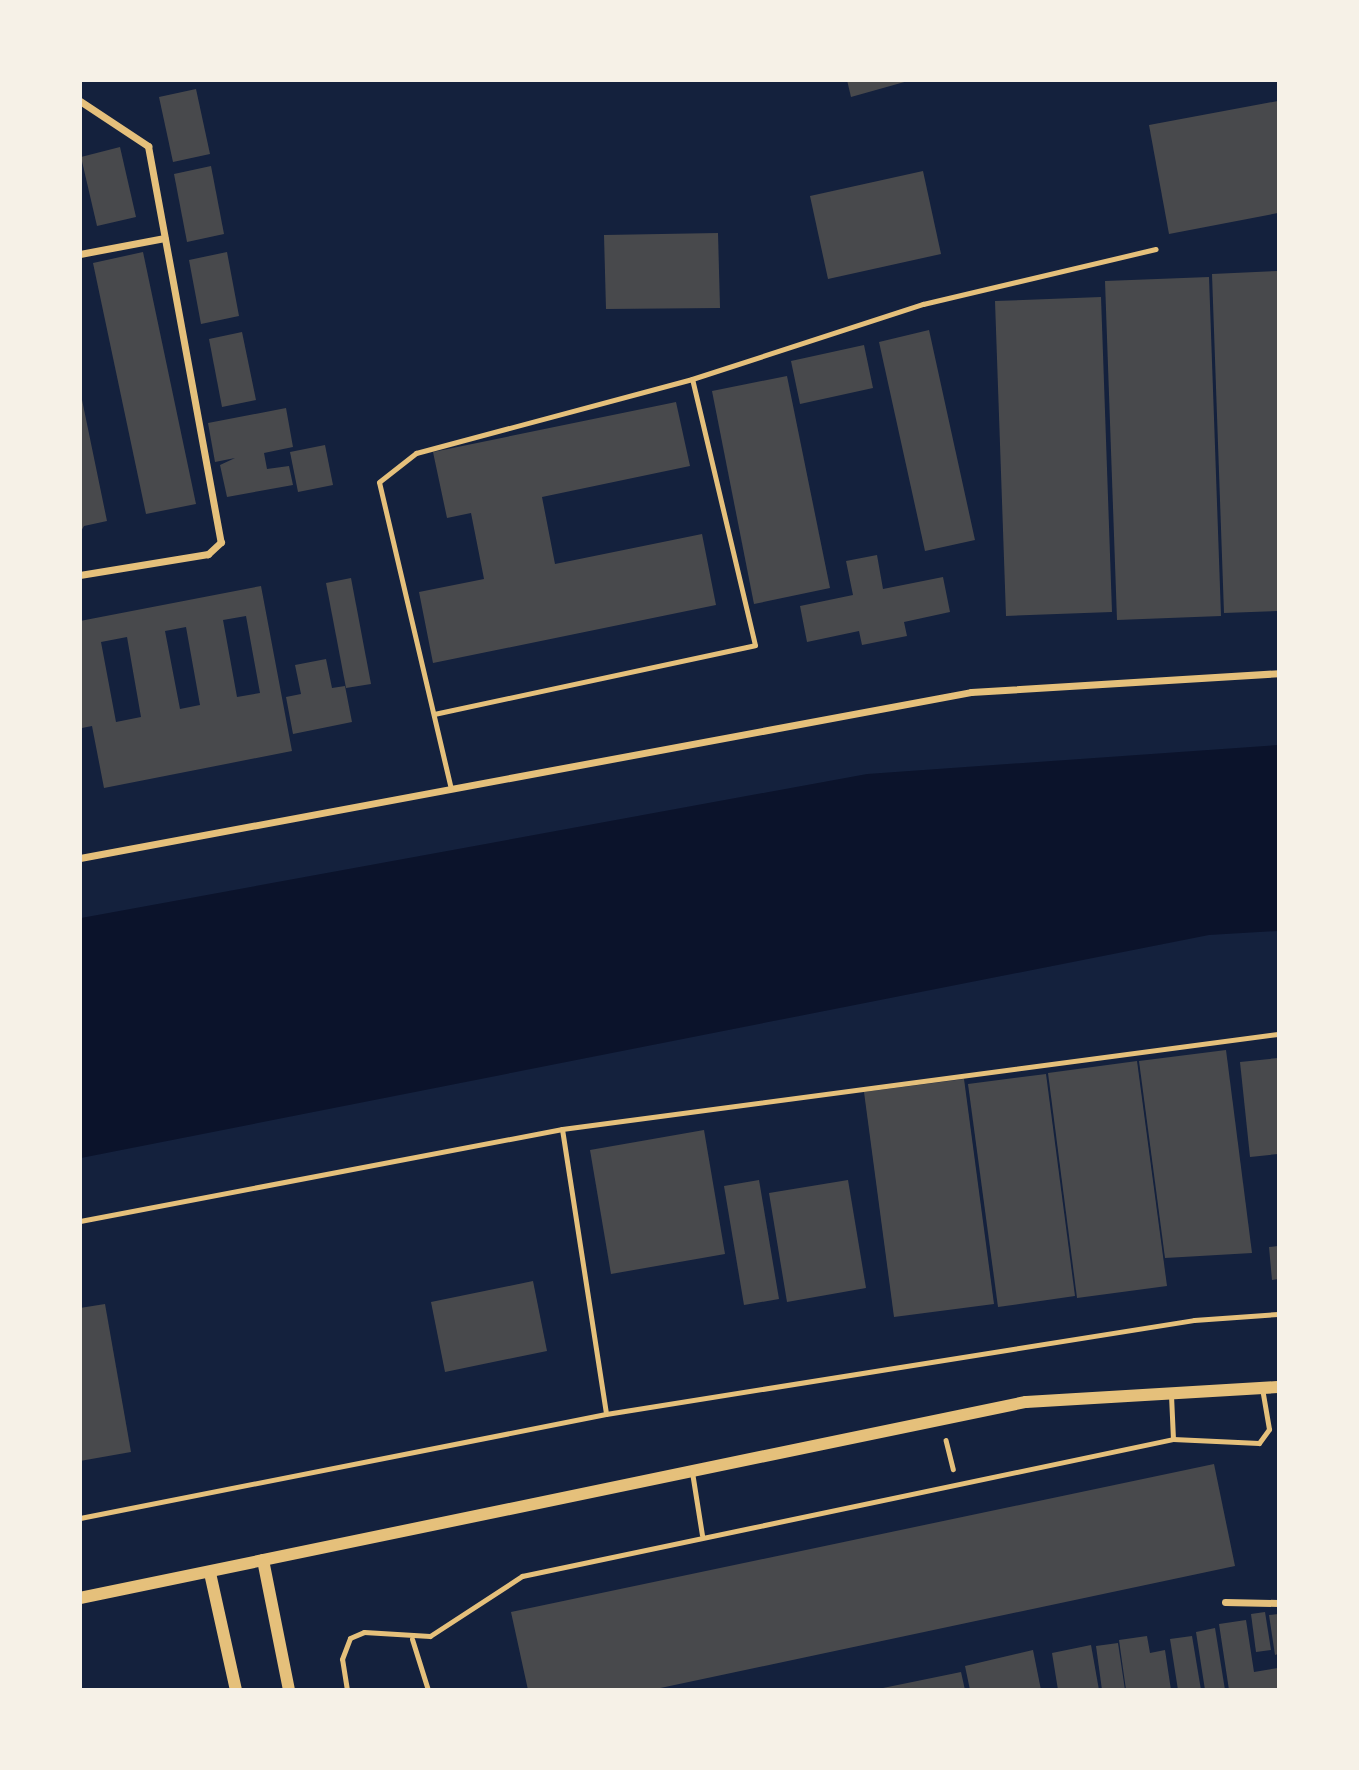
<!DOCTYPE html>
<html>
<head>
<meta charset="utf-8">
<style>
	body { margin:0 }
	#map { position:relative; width:1359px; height:1770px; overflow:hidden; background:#14213d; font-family:Lora,serif }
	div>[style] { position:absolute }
	.water>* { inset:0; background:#0b132b }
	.building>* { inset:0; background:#48494c }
	.path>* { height:4.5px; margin:-2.25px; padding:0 2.25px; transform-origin:2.25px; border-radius:2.25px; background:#e5c07b }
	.service>* { height:5px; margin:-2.5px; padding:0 2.5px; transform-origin:2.5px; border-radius:2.5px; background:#e5c07b }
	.minor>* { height:7px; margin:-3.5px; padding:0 3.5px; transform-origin:3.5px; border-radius:3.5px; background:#e5c07b }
	.tertiary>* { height:12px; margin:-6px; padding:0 6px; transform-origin:6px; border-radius:6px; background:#e5c07b }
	span { translate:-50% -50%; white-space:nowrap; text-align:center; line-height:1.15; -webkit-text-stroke:5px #f6f1e7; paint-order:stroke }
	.frame { position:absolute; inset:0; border:82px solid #f6f1e7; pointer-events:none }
</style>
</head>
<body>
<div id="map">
	<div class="water">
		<i style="clip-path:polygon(1278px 745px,1278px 931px,1209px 935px,81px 1158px,81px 918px,867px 774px)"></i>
	</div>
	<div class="building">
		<i style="clip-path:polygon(847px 80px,908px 80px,908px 81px,851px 97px)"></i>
		<i style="clip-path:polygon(196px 89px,210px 154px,173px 162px,159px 97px)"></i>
		<i style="clip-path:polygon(1278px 101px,1278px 213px,1169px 234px,1149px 125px)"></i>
		<i style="clip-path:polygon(120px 147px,136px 217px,97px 226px,81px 157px)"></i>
		<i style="clip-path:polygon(211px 166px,224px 234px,187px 242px,174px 174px)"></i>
		<i style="clip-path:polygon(923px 171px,941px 254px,828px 279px,810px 196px)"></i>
		<i style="clip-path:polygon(718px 233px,720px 308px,606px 309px,604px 235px)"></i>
		<i style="clip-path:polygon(143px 252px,196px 504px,146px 514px,93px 263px)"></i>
		<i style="clip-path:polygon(227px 252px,239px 316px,201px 324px,189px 260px)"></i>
		<i style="clip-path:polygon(1278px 271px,1278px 611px,1224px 613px,1212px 274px)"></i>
		<i style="clip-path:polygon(1209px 277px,1221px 616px,1117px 620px,1105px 281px)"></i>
		<i style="clip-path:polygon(1101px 297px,1112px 612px,1006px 616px,995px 301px)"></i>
		<i style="clip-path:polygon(929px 330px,975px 540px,925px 551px,879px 342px)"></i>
		<i style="clip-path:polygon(242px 332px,256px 400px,222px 407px,209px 339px)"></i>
		<i style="clip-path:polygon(864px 345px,873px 388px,800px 404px,791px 361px)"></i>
		<i style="clip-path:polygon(787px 376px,830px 588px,754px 604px,712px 391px)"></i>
		<i style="clip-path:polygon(80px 390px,107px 521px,84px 526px,80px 533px)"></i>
		<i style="clip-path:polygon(676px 402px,690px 466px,542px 497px,555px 564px,702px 534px,716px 605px,433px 663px,419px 592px,484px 579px,471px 513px,447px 518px,433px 452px)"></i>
		<i style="clip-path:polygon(286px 408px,293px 447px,264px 453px,267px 469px,289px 466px,293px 485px,227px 497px,220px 465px,235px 458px,215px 462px,208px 423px)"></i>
		<i style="clip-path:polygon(325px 445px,333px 485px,298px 492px,290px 452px)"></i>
		<i style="clip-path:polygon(877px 555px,883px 589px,943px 577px,950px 612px,904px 622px,907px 636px,862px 645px,859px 631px,807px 642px,800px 606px,853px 595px,846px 561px)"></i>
		<i style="clip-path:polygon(351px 578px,371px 684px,346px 688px,326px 583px)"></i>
		<i style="clip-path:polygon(evenodd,261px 586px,292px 751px,104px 788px,92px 726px,82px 728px,80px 718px,80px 621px,261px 586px,246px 616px,260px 693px,237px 697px,223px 620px,246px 616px,261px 586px,186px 627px,200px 705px,180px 709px,165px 631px,186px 627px,261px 586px,127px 637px,141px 717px,116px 722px,101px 642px,127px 637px)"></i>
		<i style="clip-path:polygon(326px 659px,332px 688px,345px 686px,352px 722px,293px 734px,286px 697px,301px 694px,295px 665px)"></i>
		<i style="clip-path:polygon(1226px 1050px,1252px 1253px,1165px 1258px,1139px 1061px)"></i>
		<i style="clip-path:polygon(1278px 1058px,1278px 1154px,1250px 1157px,1240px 1062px)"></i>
		<i style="clip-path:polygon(1137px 1061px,1167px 1286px,1077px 1298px,1048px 1073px)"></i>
		<i style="clip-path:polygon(1046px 1074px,1075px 1296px,998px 1307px,968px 1084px)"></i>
		<i style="clip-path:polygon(964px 1079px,994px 1304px,894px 1317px,864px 1092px)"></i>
		<i style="clip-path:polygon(704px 1130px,725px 1254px,611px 1274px,590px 1150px)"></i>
		<i style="clip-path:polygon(759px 1180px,779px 1299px,744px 1305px,724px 1186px)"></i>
		<i style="clip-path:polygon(848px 1180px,866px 1288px,787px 1302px,769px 1193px)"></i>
		<i style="clip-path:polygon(1278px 1246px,1278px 1279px,1272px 1280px,1269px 1247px)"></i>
		<i style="clip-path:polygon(533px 1281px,547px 1351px,445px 1372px,431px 1302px)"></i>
		<i style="clip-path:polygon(105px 1304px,131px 1452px,80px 1461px,80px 1308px)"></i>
		<i style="clip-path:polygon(1214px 1464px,1235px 1566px,651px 1690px,528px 1690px,511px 1612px)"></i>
		<i style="clip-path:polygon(1265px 1612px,1271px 1650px,1256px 1652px,1251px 1614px)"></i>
		<i style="clip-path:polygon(1278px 1614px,1278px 1654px,1275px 1655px,1269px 1615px)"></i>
		<i style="clip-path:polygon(1246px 1620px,1254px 1672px,1278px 1668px,1278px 1690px,1229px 1690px,1219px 1624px)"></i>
		<i style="clip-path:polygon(1215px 1628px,1225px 1690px,1205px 1690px,1196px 1632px)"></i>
		<i style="clip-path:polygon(1147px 1636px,1150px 1653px,1165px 1650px,1171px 1690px,1126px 1690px,1119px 1640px)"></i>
		<i style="clip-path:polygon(1192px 1636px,1201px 1690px,1178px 1690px,1170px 1639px)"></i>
		<i style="clip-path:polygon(1118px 1643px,1125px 1690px,1102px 1690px,1096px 1646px)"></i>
		<i style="clip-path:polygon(1091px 1645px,1099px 1690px,1058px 1690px,1052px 1653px)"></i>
		<i style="clip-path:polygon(1033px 1650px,1041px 1690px,970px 1690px,965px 1666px)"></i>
		<i style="clip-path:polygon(961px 1672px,965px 1690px,884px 1690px,883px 1688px)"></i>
	</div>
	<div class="path">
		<i style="left:946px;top:1440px;width:30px;rotate:76deg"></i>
	</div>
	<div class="service">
		<i style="left:434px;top:714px;width:328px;rotate:-12.1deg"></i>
		<i style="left:755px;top:645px;width:273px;rotate:-103.3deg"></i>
		<i style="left:451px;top:789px;width:315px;rotate:-103.2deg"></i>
		<i style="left:379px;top:482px;width:47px;rotate:-38.1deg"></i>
		<i style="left:416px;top:453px;width:286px;rotate:-15deg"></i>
		<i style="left:692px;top:379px;width:243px;rotate:-18deg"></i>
		<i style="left:923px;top:304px;width:239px;rotate:-13.3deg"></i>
		<i style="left:562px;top:1129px;width:288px;rotate:81.2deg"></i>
		<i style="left:80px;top:1221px;width:491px;rotate:-10.8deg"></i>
		<i style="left:562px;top:1129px;width:722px;rotate:-7.56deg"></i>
		<i style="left:1171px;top:1395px;width:44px;rotate:87.4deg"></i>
		<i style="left:692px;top:1472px;width:64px;rotate:81deg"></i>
		<i style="left:80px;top:1518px;width:536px;rotate:-11.18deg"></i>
		<i style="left:606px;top:1414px;width:595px;rotate:-9.08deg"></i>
		<i style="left:1194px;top:1320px;width:84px;rotate:-4.1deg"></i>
		<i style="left:412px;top:1639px;width:53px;rotate:72.6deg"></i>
		<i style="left:347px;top:1690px;width:31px;rotate:-99deg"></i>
		<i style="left:342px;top:1659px;width:22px;rotate:-69deg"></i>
		<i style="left:350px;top:1638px;width:15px;rotate:-23deg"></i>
		<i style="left:364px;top:1632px;width:66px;rotate:3.5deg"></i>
		<i style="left:430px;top:1636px;width:110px;rotate:-33.1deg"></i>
		<i style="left:522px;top:1576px;width:665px;rotate:-11.88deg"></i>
		<i style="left:1173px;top:1439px;width:86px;rotate:2.7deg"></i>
		<i style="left:1259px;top:1443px;width:17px;rotate:-54deg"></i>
		<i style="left:1269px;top:1429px;width:42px;rotate:-99.7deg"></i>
	</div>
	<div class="minor">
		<i style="left:80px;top:101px;width:82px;rotate:33.5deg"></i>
		<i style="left:148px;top:146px;width:403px;rotate:79.6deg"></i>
		<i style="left:221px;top:542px;width:18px;rotate:137deg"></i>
		<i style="left:208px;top:554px;width:130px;rotate:170.7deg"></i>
		<i style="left:80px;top:254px;width:86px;rotate:-10.7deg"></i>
		<i style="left:80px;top:858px;width:906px;rotate:-10.55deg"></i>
		<i style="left:971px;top:692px;width:308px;rotate:-3.5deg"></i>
		<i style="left:1225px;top:1602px;width:53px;rotate:1.1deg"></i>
	</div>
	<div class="tertiary">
		<i style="left:263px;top:1560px;width:133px;rotate:78.7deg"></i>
		<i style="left:210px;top:1573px;width:120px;rotate:77.5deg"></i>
		<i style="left:80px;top:1598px;width:966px;rotate:-11.71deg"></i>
		<i style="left:1026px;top:1402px;width:252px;rotate:-3.4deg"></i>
	</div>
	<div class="frame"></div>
</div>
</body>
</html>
